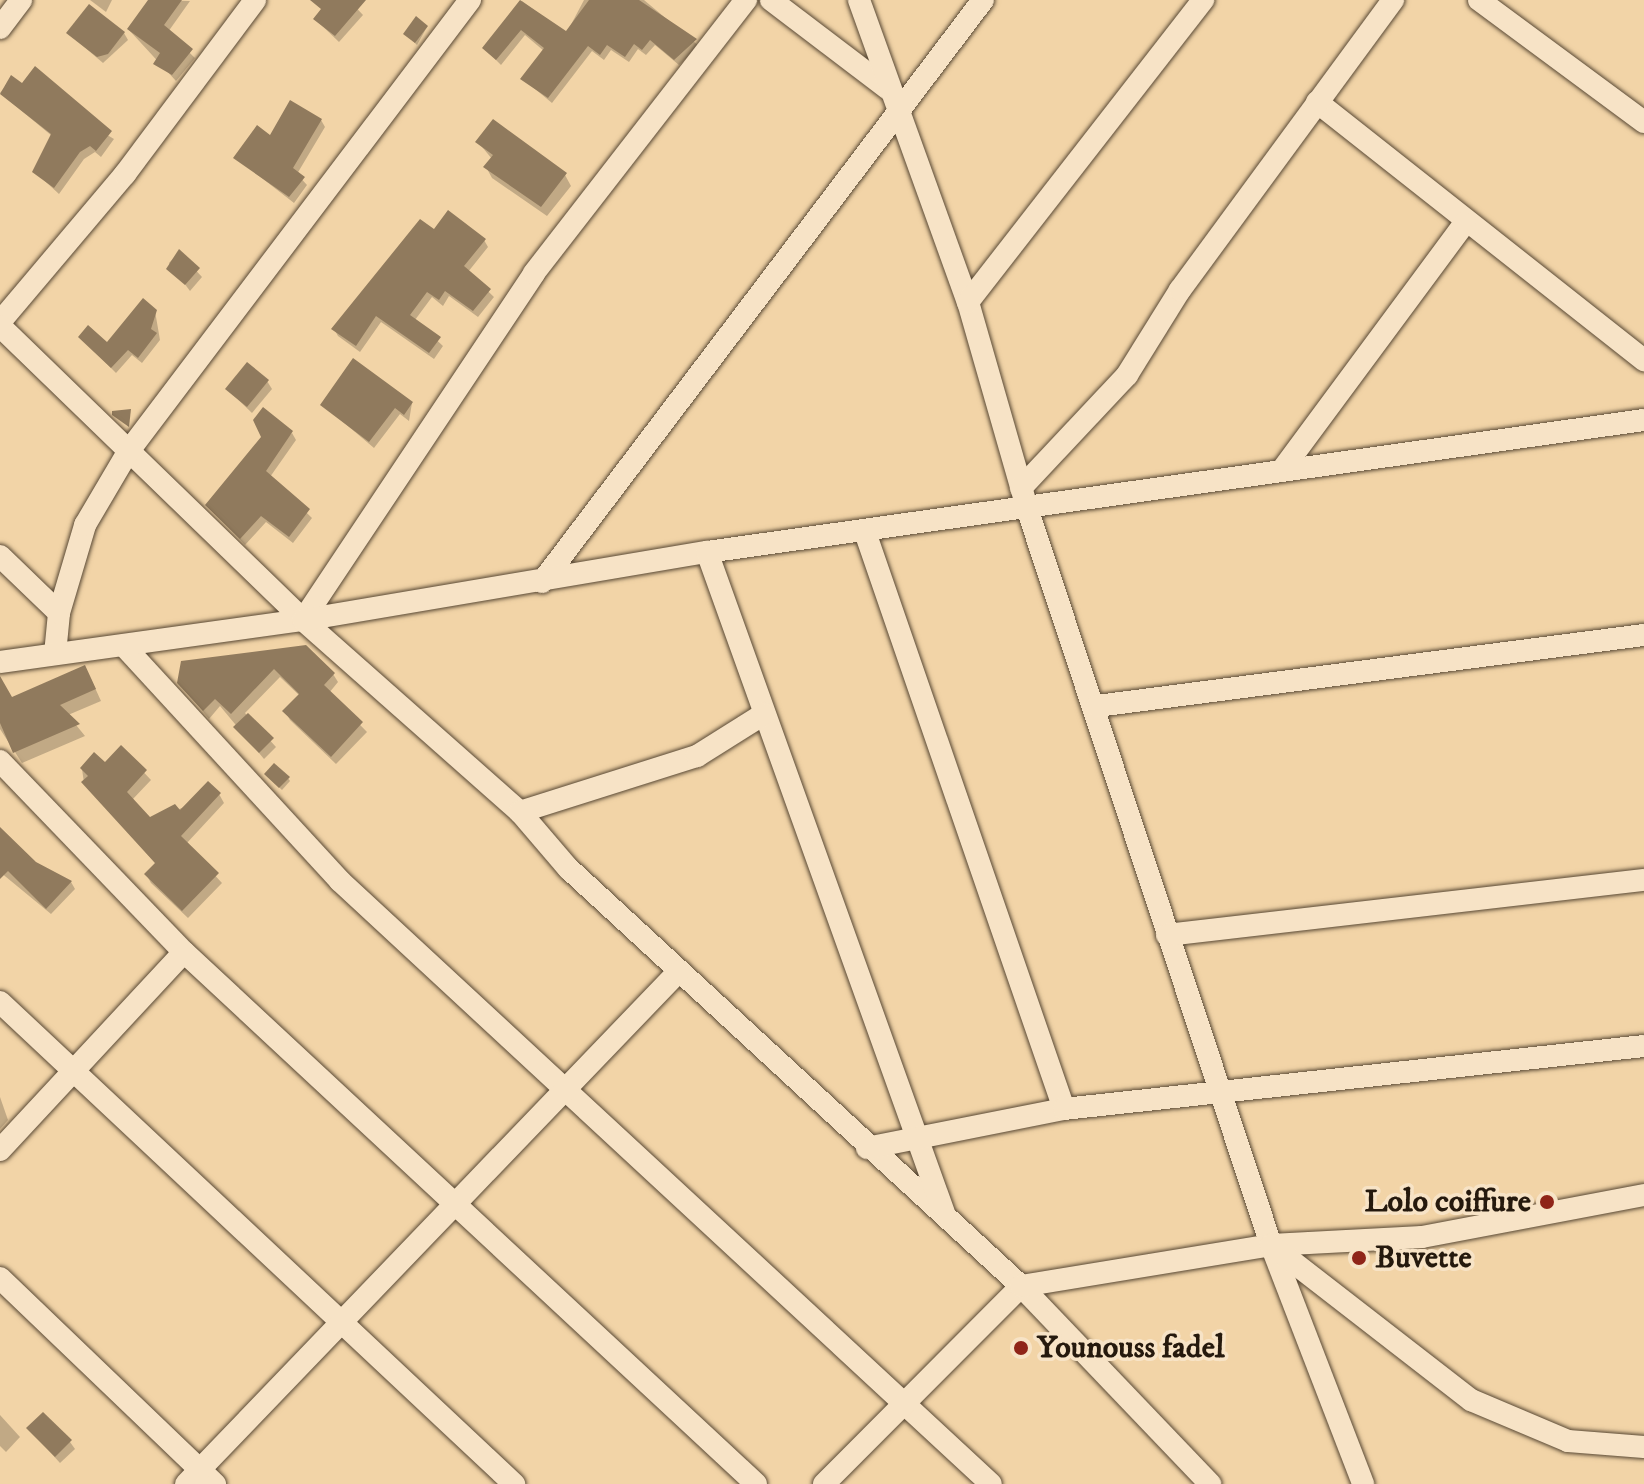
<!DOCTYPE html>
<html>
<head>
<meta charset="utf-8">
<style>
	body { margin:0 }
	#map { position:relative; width:1644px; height:1484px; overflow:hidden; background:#f2d4a7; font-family:"IM FELL DW Pica",serif }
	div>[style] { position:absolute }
	.shadow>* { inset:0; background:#0003 }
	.building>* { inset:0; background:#907a5d }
	.roads { filter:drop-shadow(0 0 2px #584834) drop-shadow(0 0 2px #584834) }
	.minor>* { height:22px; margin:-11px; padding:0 11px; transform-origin:11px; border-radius:11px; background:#f7e3c6 }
	.dots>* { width:22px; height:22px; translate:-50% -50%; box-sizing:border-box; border:4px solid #f7e3c6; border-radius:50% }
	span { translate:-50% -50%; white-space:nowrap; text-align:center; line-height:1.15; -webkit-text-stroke:7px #f7e3c6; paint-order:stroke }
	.poi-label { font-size:32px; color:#25190d; font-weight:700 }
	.right { translate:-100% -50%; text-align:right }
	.left { translate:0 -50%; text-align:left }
</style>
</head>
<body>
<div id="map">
	<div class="shadow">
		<i style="clip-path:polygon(90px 0,112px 0,106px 12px)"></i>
		<i style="clip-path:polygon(153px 0,190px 1px,168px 32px,195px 58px,176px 81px,129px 30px)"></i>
		<i style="clip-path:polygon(327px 0,349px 0,363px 15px,339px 42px,315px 19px)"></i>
		<i style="clip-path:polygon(584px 0,644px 0,699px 46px,679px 65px,655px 45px,646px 55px,638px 49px,629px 62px,611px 50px,604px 60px,592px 51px,552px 103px,523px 79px,544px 51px,525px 35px,501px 65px,484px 48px,522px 1px,566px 34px)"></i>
		<i style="clip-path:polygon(427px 27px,417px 45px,405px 34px)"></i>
		<i style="clip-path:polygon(124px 33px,128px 40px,103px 63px,69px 34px)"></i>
		<i style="clip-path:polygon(12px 78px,114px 139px,101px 157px,95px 152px,84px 159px,59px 194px,35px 172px,52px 136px,0 93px)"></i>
		<i style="clip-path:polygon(321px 120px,325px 127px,297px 174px,307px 185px,294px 203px,236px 158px)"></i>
		<i style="clip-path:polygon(478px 142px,565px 175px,571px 186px,547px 216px,492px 178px,486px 167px,492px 159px)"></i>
		<i style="clip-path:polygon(434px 232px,484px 240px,488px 247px,468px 272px,494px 297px,478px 317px,449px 296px,443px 306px,432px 297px,415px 320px,443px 346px,434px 359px,381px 322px,360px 352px,338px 336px,334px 329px)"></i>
		<i style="clip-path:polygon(179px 252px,202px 277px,190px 291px,169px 263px)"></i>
		<i style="clip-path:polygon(155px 311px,160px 340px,142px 363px,132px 355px,116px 373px,80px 337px,107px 345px)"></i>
		<i style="clip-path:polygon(267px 381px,272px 389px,252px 413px,227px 389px)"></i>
		<i style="clip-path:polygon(412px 403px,409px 421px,400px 414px,374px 448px,323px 405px)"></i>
		<i style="clip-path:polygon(292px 433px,296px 440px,270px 477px,312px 518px,293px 543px,266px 522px,245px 545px,207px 505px)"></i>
		<i style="clip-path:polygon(305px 647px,333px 674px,338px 682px,329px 693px,367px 732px,336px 764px,290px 720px,285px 711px,300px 696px,280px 677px,245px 713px,276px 747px,264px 759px,220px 706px,209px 719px,179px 682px)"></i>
		<i style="clip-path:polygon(91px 679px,101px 701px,68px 715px,85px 736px,22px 763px,0 729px,0 691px,12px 699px)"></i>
		<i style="clip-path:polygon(121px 748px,151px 780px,132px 800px,150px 820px,219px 794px,224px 803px,186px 844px,222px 883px,188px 918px,151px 883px,146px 874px,156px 864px,84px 783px,82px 769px,105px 765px)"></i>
		<i style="clip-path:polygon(268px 777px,288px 778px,290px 781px,282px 790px)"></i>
		<i style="clip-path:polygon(0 830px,35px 864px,71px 882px,75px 889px,51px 914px,0 872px)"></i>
		<i style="clip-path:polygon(0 1097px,8px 1120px,0 1129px)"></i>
		<i style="clip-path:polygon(0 1415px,20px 1437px,6px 1452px,0 1446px)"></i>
		<i style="clip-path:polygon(29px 1429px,70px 1442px,75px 1449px,60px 1463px)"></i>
	</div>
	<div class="building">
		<i style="clip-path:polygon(148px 0,182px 0,164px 25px,193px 49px,172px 75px,153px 64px,160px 53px,127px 29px)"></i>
		<i style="clip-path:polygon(310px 0,366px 0,335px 36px,313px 19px,321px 9px)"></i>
		<i style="clip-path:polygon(520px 0,566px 31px,589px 0,639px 0,697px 39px,674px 60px,650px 40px,642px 50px,634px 44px,625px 57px,607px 45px,600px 55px,588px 46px,548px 98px,520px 79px,544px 48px,521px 30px,496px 60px,482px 48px)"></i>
		<i style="clip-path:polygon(89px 4px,125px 32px,108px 54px,97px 57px,66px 33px)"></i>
		<i style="clip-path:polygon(416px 16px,428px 26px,415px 43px,403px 34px)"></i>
		<i style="clip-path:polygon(35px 66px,112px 131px,96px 151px,90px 146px,80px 152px,54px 188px,32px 172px,51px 134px,0 94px,11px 75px,22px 83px)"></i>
		<i style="clip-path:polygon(290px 100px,322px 119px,293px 168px,305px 177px,289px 197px,233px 158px,257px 125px,270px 135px)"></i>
		<i style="clip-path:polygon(493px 119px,567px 173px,541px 207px,483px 167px,493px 155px,475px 142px)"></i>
		<i style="clip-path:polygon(448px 210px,486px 239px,464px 266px,491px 289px,473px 311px,445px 291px,439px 300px,427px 292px,410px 315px,441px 337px,429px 353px,376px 316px,356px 346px,331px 329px,420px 219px,434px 229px)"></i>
		<i style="clip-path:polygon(179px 249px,200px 268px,185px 285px,166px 269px)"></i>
		<i style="clip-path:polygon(143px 298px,157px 310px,151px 329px,157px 333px,138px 358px,128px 350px,111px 368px,78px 337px,88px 325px,107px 342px)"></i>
		<i style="clip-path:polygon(353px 358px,413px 402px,404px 415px,395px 408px,369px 442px,320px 405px)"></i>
		<i style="clip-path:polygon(247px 362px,269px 380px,247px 407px,225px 389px)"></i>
		<i style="clip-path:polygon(263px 407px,293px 431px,266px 471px,310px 509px,289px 537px,261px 516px,240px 539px,205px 505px,261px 437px,253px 420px)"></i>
		<i style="clip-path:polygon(131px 409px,129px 427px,112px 415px,112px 411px)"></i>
		<i style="clip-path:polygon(306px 645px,335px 673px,324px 685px,363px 722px,331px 757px,282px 711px,299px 694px,274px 669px,231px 714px,215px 699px,203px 711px,177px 683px,181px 661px)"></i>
		<i style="clip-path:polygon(85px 665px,96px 689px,60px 705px,80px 724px,13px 753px,0 723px,0 676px,12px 697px)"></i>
		<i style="clip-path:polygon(248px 713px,274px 738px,259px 753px,233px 727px)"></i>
		<i style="clip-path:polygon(121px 745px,147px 770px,127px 792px,150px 817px,175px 804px,180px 810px,208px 781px,221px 793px,181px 836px,219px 873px,182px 911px,144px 874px,155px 863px,81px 782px,88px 776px,80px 768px,94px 752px,105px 762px)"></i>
		<i style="clip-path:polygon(274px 763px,290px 777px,279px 788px,264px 774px)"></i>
		<i style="clip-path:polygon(0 827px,36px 862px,72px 881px,46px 909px,8px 871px,0 879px)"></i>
		<i style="clip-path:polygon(43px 1412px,72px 1440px,55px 1457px,26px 1428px)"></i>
	</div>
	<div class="roads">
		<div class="minor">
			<i style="left:771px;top:0;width:146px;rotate:37.2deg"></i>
			<i style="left:859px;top:0;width:321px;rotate:70.2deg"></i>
			<i style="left:968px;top:302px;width:214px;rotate:74deg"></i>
			<i style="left:1027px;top:508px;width:776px;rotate:71.68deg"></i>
			<i style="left:1271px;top:1245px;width:256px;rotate:68.9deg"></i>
			<i style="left:1479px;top:0;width:205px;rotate:36.5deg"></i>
			<i style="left:0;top:28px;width:35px;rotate:-53deg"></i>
			<i style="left:1317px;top:102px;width:417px;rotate:38.3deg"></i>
			<i style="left:968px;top:302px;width:383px;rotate:-52.1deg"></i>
			<i style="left:0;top:322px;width:194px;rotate:-49.8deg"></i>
			<i style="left:125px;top:174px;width:217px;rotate:-53.2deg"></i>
			<i style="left:0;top:326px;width:422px;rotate:44.1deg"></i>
			<i style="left:303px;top:620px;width:290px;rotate:41.5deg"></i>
			<i style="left:520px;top:812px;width:74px;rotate:49.4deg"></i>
			<i style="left:568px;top:868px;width:616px;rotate:42.7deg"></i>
			<i style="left:1021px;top:1286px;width:274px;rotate:46.3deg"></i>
			<i style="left:1282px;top:470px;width:307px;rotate:-53.5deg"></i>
			<i style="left:1021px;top:488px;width:155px;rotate:-46.8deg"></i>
			<i style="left:1127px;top:375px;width:100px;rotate:-58.1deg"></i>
			<i style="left:1180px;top:290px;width:360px;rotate:-53.7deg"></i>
			<i style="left:865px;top:532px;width:610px;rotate:70.97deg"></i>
			<i style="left:707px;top:552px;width:702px;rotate:70.27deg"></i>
			<i style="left:0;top:556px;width:82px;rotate:44deg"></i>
			<i style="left:542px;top:582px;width:730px;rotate:-52.85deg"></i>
			<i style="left:303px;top:620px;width:417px;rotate:-56.3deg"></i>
			<i style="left:534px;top:273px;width:346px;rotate:-52.2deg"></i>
			<i style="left:124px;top:646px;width:319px;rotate:47.4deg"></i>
			<i style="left:340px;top:881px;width:887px;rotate:42.81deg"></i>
			<i style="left:55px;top:654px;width:41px;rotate:-84.4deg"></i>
			<i style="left:59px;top:613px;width:92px;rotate:-73.5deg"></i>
			<i style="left:85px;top:525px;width:85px;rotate:-59.5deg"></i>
			<i style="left:128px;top:452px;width:567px;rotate:-52.89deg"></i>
			<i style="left:0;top:662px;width:306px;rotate:-7.9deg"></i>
			<i style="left:303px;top:620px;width:410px;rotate:-9.6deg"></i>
			<i style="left:707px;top:552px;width:946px;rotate:-8.02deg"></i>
			<i style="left:1097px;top:706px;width:552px;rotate:-7.4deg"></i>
			<i style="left:0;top:761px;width:265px;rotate:46.1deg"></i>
			<i style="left:184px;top:952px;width:781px;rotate:42.92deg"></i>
			<i style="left:520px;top:812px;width:186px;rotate:-17.6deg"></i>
			<i style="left:697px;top:756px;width:79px;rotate:-32.1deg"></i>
			<i style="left:1167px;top:935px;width:480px;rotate:-6.6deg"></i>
			<i style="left:0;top:1002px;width:705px;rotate:43.16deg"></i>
			<i style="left:867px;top:1148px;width:201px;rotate:-11.2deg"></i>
			<i style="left:1064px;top:1109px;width:583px;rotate:-6.2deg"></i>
			<i style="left:0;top:1150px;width:270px;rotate:-47.1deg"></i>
			<i style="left:1271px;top:1245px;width:151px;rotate:-3deg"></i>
			<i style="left:1422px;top:1237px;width:226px;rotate:-10.7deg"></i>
			<i style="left:0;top:1278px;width:298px;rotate:43.8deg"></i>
			<i style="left:186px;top:1484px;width:711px;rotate:-46.14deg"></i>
			<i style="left:824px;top:1484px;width:279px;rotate:-45.1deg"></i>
			<i style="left:1021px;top:1286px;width:253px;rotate:-9.3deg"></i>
			<i style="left:1271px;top:1245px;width:253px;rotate:37.8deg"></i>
			<i style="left:1471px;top:1400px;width:105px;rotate:22.9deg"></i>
			<i style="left:1568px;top:1441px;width:76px;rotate:4.5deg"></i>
		</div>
	</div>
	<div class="dots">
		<i style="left:1547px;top:1202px;background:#8f2418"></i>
		<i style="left:1359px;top:1258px;background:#8f2418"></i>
		<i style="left:1021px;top:1348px;background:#8f2418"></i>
	</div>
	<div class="poi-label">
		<span class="right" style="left:1531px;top:1202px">Lolo coiffure</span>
		<span class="left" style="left:1375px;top:1258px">Buvette</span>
		<span class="left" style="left:1037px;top:1348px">Younouss fadel</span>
	</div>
</div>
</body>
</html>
